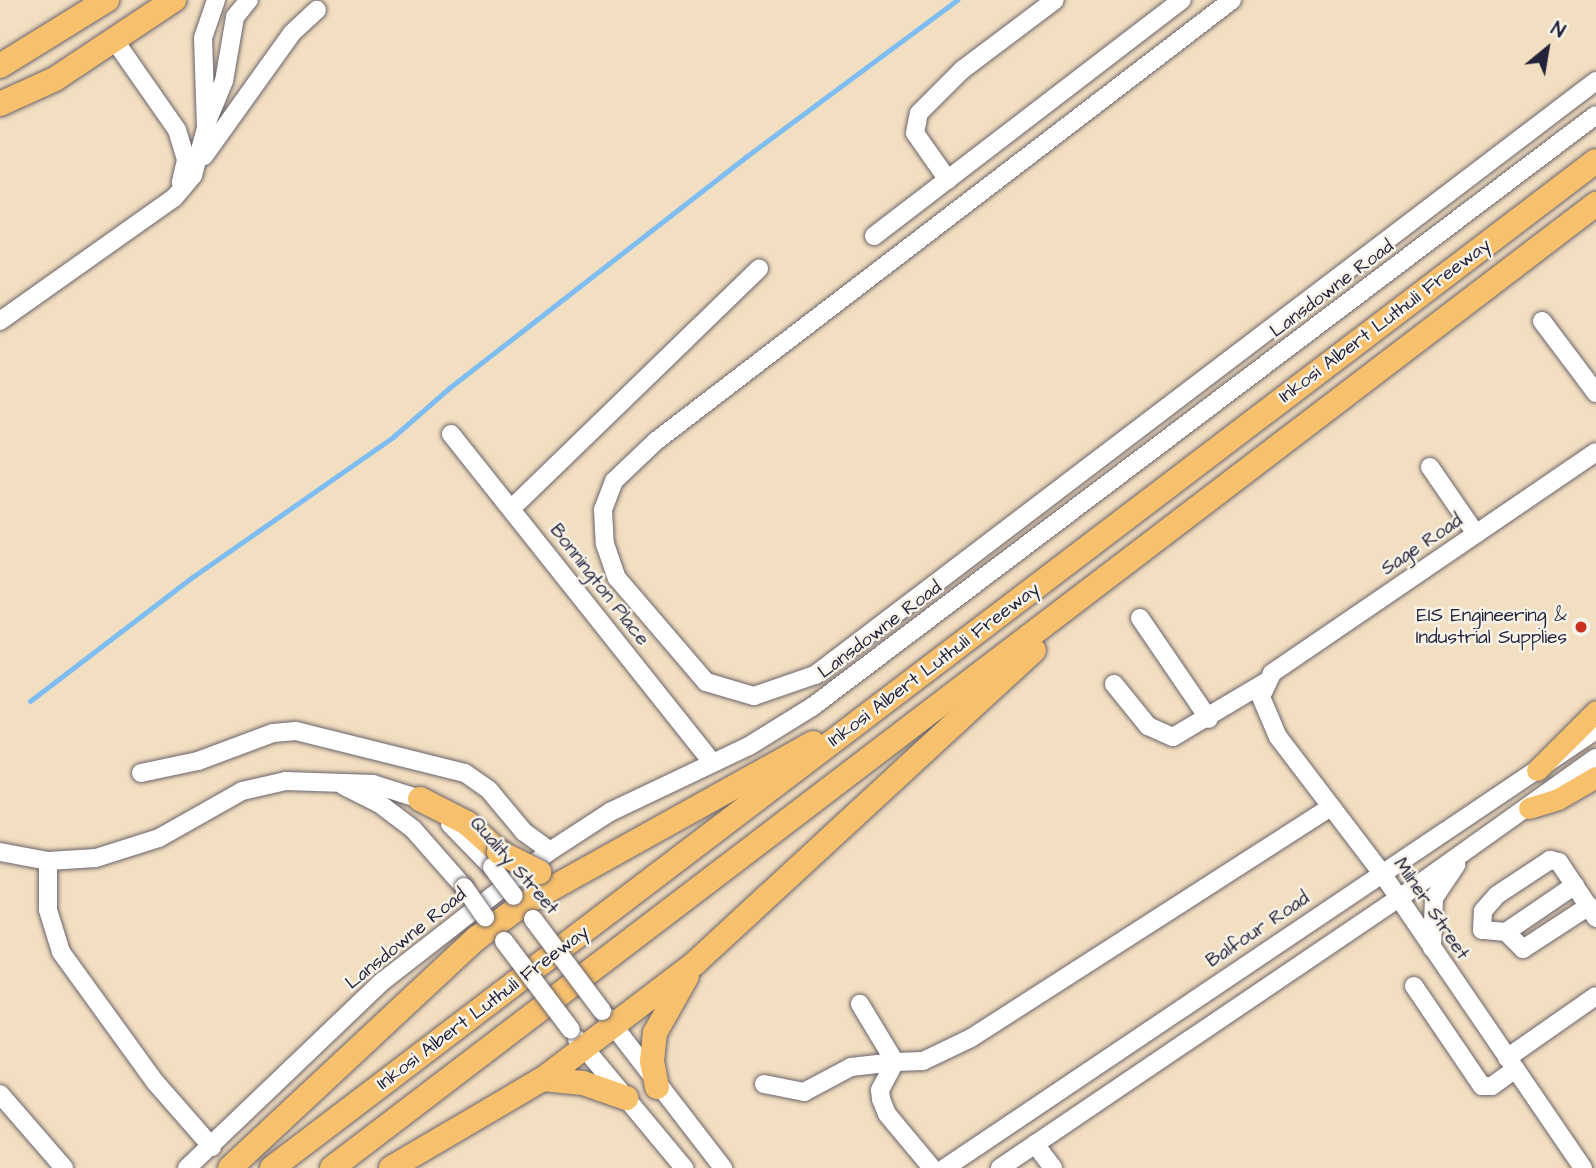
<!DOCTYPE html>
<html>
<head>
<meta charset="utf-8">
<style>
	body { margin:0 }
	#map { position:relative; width:1596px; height:1168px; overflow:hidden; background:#f2dec0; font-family:"Architects Daughter",sans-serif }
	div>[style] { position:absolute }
	.stream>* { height:5px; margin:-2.5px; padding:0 2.5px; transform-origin:2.5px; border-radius:2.5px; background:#7ebdf2 }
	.roads { filter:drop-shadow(0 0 2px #6b646a) drop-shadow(0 0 2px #6b646a) }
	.minor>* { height:18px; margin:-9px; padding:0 9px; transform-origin:9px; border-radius:9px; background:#fff }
	.major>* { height:21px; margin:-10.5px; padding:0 10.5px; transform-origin:10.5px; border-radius:10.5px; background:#f7c06c }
	.highway>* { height:24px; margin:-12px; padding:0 12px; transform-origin:12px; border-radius:12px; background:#f7c06c }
	.bridges { filter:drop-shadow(0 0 2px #6b646a) drop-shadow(0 0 2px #6b646a) }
	.minor-bridge>* { height:18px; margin:-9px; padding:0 9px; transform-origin:9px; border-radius:9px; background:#fff }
	.highway-bridge>* { height:24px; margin:-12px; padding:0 12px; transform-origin:12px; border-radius:12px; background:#f7c06c }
	.dots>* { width:19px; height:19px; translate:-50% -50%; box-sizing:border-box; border:4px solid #f7f3e8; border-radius:50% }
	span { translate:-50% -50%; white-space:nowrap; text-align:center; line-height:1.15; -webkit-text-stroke:5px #f7f3e8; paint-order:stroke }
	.street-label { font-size:19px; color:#22223b }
	.poi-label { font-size:19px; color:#22223b }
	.right { translate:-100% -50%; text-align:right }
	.north { position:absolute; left:1512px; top:14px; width:70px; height:70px; -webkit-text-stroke:5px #f7f3e8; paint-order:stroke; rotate:30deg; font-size:19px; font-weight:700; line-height:28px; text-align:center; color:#22223b }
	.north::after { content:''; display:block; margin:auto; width:24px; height:32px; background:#22223b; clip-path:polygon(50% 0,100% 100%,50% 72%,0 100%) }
</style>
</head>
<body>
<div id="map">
	<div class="stream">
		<i style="left:30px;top:701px;width:203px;rotate:-37.4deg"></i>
		<i style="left:191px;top:578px;width:246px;rotate:-34.9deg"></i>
		<i style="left:393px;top:437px;width:74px;rotate:-41.2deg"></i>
		<i style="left:449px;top:388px;width:378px;rotate:-37.9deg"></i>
		<i style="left:747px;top:156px;width:262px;rotate:-36.6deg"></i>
	</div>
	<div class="roads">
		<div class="minor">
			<i style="left:1232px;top:0;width:725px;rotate:142.56deg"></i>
			<i style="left:656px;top:441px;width:58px;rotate:136.4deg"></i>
			<i style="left:614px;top:481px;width:31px;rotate:111deg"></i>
			<i style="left:603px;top:510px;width:34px;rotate:87deg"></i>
			<i style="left:605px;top:544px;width:36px;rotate:71deg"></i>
			<i style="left:617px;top:578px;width:137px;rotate:49.4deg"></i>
			<i style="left:706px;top:682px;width:50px;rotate:16.3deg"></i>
			<i style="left:754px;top:696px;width:65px;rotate:-19deg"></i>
			<i style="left:815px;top:675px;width:981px;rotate:-37.26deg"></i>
			<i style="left:115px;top:41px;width:108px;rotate:55.1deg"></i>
			<i style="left:177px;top:130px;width:31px;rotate:73deg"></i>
			<i style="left:186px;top:160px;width:23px;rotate:103deg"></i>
			<i style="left:207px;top:122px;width:44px;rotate:-67.5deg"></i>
			<i style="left:224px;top:81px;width:65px;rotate:-80.2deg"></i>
			<i style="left:235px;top:17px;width:22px;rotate:-51deg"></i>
			<i style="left:204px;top:156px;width:151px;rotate:-54.4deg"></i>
			<i style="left:292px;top:33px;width:34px;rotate:-43deg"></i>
			<i style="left:948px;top:180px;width:57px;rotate:-125.1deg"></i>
			<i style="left:915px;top:133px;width:20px;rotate:-79deg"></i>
			<i style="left:919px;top:113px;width:61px;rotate:-45deg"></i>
			<i style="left:962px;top:70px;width:116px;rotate:-37deg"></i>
			<i style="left:874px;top:236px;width:388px;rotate:-37.5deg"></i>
			<i style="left:0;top:321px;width:213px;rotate:-35.3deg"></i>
			<i style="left:174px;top:198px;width:30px;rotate:-50deg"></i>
			<i style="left:193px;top:175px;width:49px;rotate:-74.5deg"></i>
			<i style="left:206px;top:128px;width:90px;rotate:-91.9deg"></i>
			<i style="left:203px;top:38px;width:40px;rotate:-71.1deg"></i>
			<i style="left:1542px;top:321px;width:90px;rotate:53.1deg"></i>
			<i style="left:451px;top:434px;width:419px;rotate:51.5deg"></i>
			<i style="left:1430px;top:467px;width:81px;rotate:55.5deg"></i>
			<i style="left:512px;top:508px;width:344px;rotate:-44.1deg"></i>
			<i style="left:1140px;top:618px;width:122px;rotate:55.7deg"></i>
			<i style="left:1114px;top:684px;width:54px;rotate:51deg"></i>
			<i style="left:1148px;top:726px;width:27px;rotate:24deg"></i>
			<i style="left:1173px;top:737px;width:106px;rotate:-30.7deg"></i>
			<i style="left:141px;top:773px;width:58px;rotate:-11.9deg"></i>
			<i style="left:198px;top:761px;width:80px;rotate:-20.5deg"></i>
			<i style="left:273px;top:733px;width:23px;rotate:-5deg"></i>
			<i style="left:296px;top:731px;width:174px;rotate:14deg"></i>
			<i style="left:465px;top:773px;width:29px;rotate:35deg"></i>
			<i style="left:489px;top:790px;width:55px;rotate:50.2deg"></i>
			<i style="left:524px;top:832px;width:32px;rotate:36deg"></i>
			<i style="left:344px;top:786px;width:40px;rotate:26.6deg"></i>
			<i style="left:380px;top:804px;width:41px;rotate:37.1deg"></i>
			<i style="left:413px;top:829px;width:77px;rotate:48.7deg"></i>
			<i style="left:450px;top:824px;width:60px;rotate:45.7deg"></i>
			<i style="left:0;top:852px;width:49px;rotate:10.6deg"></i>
			<i style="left:48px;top:861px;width:48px;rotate:-3.6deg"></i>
			<i style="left:96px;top:858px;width:66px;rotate:-17.6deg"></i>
			<i style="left:159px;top:838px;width:95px;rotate:-29.5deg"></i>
			<i style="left:242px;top:791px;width:45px;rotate:-12.8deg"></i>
			<i style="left:286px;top:781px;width:87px;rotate:2deg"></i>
			<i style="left:373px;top:784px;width:49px;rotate:17.7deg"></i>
			<i style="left:420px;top:799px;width:11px;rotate:41deg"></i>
			<i style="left:48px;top:861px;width:49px;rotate:90deg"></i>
			<i style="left:48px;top:910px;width:44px;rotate:72.8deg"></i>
			<i style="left:61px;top:952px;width:162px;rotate:54.1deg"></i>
			<i style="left:156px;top:1083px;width:85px;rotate:48.8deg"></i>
			<i style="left:1575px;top:885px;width:83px;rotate:145.7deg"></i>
			<i style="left:1506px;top:932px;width:24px;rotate:45deg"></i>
			<i style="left:1523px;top:949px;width:79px;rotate:-33.1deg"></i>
			<i style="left:1506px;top:932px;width:24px;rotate:-175deg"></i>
			<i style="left:1482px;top:930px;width:19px;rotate:-87deg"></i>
			<i style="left:1483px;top:911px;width:21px;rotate:-49deg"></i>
			<i style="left:1497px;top:895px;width:64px;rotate:-33.4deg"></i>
			<i style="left:1550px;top:860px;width:9px;rotate:13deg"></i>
			<i style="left:1559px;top:862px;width:67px;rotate:56.5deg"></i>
			<i style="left:1432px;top:948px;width:50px;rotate:-87.7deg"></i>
			<i style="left:1434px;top:898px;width:40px;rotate:-56deg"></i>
			<i style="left:1414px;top:986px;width:121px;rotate:55.8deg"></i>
			<i style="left:1482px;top:1086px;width:10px"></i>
			<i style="left:1492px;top:1086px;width:29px;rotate:-36deg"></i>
			<i style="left:606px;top:1016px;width:192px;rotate:52.4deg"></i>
			<i style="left:577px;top:1039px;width:168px;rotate:50.3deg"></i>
			<i style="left:1507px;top:1058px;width:108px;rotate:-34.9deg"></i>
			<i style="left:764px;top:1084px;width:41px;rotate:11.3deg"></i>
			<i style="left:804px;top:1092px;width:53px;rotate:-28deg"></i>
			<i style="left:851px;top:1067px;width:44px;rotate:-6.5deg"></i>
			<i style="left:895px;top:1062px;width:68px;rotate:-121.1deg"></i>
			<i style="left:0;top:1094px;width:98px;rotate:49.1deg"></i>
			<i style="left:1035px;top:1144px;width:30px;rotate:53deg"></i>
			<i style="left:187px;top:1168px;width:271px;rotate:-43.7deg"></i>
			<i style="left:383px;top:981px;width:212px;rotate:-37.9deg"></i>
			<i style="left:550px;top:851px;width:72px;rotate:-33deg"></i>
			<i style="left:610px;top:812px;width:154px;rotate:-25.4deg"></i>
			<i style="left:749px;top:746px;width:74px;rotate:-31.8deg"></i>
			<i style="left:812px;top:707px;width:982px;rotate:-37.06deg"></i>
			<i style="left:932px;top:1168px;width:70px;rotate:-129.8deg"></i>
			<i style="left:887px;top:1114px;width:16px;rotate:-112deg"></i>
			<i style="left:881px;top:1099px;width:9px;rotate:-96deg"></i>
			<i style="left:880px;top:1090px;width:32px;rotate:-62deg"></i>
			<i style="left:895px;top:1062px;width:28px;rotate:-2deg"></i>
			<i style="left:923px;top:1061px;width:53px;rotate:-25.6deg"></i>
			<i style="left:971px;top:1038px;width:428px;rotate:-32.7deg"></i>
			<i style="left:945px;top:1168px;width:785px;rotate:-33.93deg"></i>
			<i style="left:1000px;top:1168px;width:480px;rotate:-34.1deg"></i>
			<i style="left:1398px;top:899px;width:243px;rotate:-35.5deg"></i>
			<i style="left:1583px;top:1168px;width:358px;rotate:-124.3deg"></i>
			<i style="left:1381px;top:872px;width:170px;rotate:-127.3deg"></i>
			<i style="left:1278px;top:737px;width:43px;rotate:-113deg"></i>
			<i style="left:1261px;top:697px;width:26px;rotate:-65deg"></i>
			<i style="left:1272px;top:673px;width:392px;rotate:-34.3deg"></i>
		</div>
		<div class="major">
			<i style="left:1537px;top:770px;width:83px;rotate:-45deg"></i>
			<i style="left:1529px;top:808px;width:30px;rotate:-17deg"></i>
			<i style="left:1558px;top:799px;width:44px;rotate:-30.1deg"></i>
		</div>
		<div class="highway">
			<i style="left:0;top:66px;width:126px;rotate:-31.7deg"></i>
			<i style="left:0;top:104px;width:60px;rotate:-24.4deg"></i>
			<i style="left:55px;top:79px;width:143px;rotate:-33.6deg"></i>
			<i style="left:420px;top:799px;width:53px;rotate:27.1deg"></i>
			<i style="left:467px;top:823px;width:43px;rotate:42.2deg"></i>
			<i style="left:543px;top:1079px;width:40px;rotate:5.7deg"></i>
			<i style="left:583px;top:1083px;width:46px;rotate:19.2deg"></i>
			<i style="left:657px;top:1087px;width:26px;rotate:-101deg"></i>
			<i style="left:652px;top:1061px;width:28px;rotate:-84deg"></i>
			<i style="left:655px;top:1033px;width:65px;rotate:-60.7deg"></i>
			<i style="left:230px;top:1168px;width:338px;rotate:-43deg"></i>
			<i style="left:477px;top:938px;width:56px;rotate:-36.3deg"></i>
			<i style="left:522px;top:905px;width:333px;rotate:-29.1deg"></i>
			<i style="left:272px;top:1168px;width:1663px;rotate:-37.26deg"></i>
			<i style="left:332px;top:1168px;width:1590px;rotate:-37.33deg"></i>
			<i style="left:391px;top:1168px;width:176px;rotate:-30.4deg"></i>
			<i style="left:543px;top:1079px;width:191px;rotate:-37.3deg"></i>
			<i style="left:695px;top:963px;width:461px;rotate:-42.7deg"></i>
		</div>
	</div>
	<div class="bridges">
		<div class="minor-bridge">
			<i style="left:492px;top:867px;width:36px;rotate:53deg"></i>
			<i style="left:464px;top:887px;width:37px;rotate:55deg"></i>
			<i style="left:533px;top:919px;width:115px;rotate:53.1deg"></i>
			<i style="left:504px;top:941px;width:111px;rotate:53deg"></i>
		</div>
		<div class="highway-bridge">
			<i style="left:499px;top:852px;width:45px;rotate:26.6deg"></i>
		</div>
	</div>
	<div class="dots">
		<i style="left:1581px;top:627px;background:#c8321e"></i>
	</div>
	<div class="street-label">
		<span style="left:1332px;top:289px;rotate:-37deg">Lansdowne Road</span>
		<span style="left:1385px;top:321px;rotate:-37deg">Inkosi Albert Luthuli Freeway</span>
		<span style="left:1422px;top:545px;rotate:-34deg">Sage Road</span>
		<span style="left:599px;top:585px;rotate:52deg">Bonnington Place</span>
		<span style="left:880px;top:630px;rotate:-37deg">Lansdowne Road</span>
		<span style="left:934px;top:665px;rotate:-37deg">Inkosi Albert Luthuli Freeway</span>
		<span style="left:514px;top:866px;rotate:49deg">Quality Street</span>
		<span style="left:1431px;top:909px;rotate:56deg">Milner Street</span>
		<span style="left:1258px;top:930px;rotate:-34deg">Balfour Road</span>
		<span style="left:406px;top:939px;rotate:-39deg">Lansdowne Road</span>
		<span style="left:483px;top:1008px;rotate:-37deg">Inkosi Albert Luthuli Freeway</span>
	</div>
	<div class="poi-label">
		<span class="right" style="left:1567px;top:627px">EIS Engineering &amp;<br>Industrial Supplies</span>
	</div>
	<div class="north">N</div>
</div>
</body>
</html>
